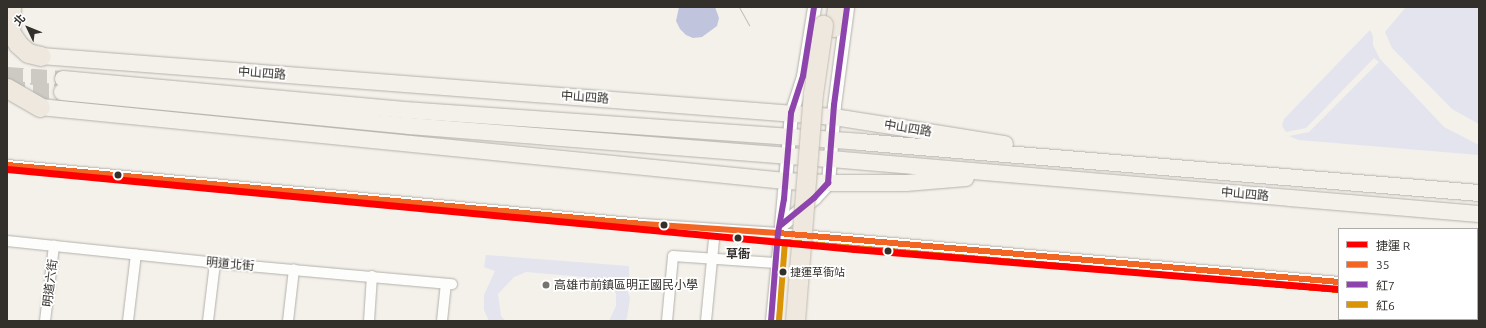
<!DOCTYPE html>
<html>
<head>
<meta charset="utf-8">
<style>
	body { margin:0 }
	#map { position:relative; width:1486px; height:328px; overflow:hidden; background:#f4f0ea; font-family:Ubuntu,"Noto Sans TC",sans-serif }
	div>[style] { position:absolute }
	.green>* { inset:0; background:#e4e4ef }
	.water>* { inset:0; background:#c1c4dd }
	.primary-tunnel>* { height:16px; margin-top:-8px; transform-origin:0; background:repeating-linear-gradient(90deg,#cdcac4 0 16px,transparent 0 24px) }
	.roads { filter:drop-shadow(0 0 1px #b4b1ac) drop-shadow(0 0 1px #b4b1ac) }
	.minor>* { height:10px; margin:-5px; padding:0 5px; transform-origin:5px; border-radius:5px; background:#fdfdfc }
	.tertiary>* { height:13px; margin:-6.5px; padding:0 6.5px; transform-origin:6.5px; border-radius:6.5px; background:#fdfdfc }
	.primary>* { height:16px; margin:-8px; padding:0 8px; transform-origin:8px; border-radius:8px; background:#f4f0ea }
	.motorway>* { height:19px; margin:-9.5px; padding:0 9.5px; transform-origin:9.5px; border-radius:9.5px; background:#eee8df }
	.tram>* { height:1px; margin:-0.5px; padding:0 0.5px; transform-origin:0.5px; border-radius:0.5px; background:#bebebc }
	.bridges { filter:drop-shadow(0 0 1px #c2bbaf) drop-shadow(0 0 1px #c2bbaf) }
	.motorway-bridge>* { height:19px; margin:-9.5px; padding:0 9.5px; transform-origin:9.5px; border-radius:9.5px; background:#eee8df }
	.bus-1>* { height:6px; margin:-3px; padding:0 3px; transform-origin:3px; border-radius:3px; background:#f26522 }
	.bus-2>* { height:6px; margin:-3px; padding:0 3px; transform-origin:3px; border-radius:3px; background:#8e44ad }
	.bus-3>* { height:6px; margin:-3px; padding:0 3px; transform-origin:3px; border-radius:3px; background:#da9407 }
	.metro-1>* { height:7px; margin:-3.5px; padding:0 3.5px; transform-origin:3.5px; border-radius:3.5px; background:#f00 }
	.dots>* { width:11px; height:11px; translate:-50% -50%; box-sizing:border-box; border:2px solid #fff; border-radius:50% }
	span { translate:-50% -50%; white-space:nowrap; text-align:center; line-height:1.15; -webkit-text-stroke:3.5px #fff; paint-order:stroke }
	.bus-label { font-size:11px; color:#33302c }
	.left { translate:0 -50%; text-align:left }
	.street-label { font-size:12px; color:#33302c }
	.stop-label { font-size:12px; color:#33302c; font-weight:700 }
	.poi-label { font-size:12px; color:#33302c }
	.frame { position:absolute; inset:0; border:8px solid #33302c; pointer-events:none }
	.legend { position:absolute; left:1338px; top:228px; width:140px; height:92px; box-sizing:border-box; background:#fff; border:1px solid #adacab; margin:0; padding:5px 7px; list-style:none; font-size:12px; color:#33302c }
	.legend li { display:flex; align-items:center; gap:8px; height:20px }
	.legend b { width:20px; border:1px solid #adacab }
	.north { position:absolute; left:8px; top:8px; width:40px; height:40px; -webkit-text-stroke:3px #fff; paint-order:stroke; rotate:313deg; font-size:11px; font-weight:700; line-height:16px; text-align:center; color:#33302c }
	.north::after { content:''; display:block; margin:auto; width:14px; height:18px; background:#33302c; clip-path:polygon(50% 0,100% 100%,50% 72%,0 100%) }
</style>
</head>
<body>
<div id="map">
	<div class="green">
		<i style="clip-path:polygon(1406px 7px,1479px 7px,1479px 124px,1452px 109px,1392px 48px,1385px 32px)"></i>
		<i style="clip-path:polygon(1370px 30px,1373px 36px,1373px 45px,1380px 59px,1444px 127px,1479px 145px,1479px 155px,1298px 140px,1289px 136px,1309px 132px,1379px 62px,1374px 58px,1306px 128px,1286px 132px,1282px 126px,1284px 119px)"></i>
		<i style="clip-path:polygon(486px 255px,629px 266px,629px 278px,618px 278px,626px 286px,630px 298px,627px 318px,625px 321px,609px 321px,616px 306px,616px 293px,607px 284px,596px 278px,526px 272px,514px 277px,498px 294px,501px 316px,506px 321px,489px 321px,484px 310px,484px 295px,495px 271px,484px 267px)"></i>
	</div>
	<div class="water">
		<i style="clip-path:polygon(679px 7px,715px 7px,719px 18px,717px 26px,702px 37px,693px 38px,686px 35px,680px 29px,676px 21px)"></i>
	</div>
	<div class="primary-tunnel">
		<i style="left:7px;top:75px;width:56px;rotate:4.1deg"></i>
		<i style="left:9px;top:89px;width:53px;rotate:3.2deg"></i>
	</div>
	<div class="roads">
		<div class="minor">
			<i style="left:7px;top:165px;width:639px;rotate:5.3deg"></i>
			<i style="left:643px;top:224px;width:135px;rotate:3.8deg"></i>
			<i style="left:778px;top:233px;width:563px;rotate:4.99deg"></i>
			<i style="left:7px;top:241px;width:209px;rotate:6deg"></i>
			<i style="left:215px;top:263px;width:238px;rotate:5.1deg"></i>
			<i style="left:1477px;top:295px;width:2px;rotate:27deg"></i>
			<i style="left:45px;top:321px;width:76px;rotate:-83.2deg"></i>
			<i style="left:128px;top:321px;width:67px;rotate:-83.2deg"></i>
			<i style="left:208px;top:321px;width:58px;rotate:-83.1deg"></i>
			<i style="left:288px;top:321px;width:52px;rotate:-83.4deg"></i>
			<i style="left:369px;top:321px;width:45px;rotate:-86.2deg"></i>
			<i style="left:442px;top:321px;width:37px;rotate:-84deg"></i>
			<i style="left:667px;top:321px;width:65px;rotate:-84.7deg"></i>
			<i style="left:673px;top:256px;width:103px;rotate:3.9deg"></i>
			<i style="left:706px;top:321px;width:92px;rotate:-84.4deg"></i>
			<i style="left:771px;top:321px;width:93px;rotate:-84.5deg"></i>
		</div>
		<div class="tertiary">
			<i style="left:781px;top:225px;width:43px;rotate:-39.3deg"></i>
			<i style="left:814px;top:198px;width:21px;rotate:-47deg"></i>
			<i style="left:828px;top:183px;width:78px;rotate:-85.6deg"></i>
			<i style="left:834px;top:105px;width:99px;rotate:-82.4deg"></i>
			<i style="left:781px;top:225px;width:112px;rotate:-84.9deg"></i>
			<i style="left:791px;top:113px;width:39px;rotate:-72deg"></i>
			<i style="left:803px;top:76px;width:70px;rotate:-80.9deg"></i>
		</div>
		<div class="primary">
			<i style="left:41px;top:56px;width:795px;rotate:4.4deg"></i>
			<i style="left:834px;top:117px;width:173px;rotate:9deg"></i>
			<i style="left:63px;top:79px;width:343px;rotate:5.2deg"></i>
			<i style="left:405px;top:110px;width:456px;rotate:4deg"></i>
			<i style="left:860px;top:142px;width:621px;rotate:4.71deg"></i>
			<i style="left:62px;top:92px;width:349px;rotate:5.6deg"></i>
			<i style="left:409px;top:126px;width:423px;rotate:4.5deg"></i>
			<i style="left:831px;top:159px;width:650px;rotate:4.85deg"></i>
			<i style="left:40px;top:107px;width:749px;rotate:5.67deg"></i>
			<i style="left:785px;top:181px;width:43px;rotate:2.7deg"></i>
			<i style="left:828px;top:183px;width:78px"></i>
			<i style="left:906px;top:183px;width:60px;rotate:-4.8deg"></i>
		</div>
		<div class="motorway">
			<i style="left:11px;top:7px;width:25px;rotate:92deg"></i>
			<i style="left:10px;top:32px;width:14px;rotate:56deg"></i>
			<i style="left:18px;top:44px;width:13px;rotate:42deg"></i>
			<i style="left:28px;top:53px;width:13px;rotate:13deg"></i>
			<i style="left:834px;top:27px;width:20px;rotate:-81deg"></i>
			<i style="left:7px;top:88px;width:38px;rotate:30deg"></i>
		</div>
	</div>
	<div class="tram">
		<i style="left:739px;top:7px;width:21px;rotate:61deg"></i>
	</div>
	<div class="bridges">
		<div class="motorway-bridge">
			<i style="left:795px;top:321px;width:228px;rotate:-85.5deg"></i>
			<i style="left:813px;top:94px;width:70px;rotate:-81.8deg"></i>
		</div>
	</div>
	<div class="bus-1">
		<i style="left:7px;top:165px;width:639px;rotate:5.3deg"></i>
		<i style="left:643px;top:224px;width:135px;rotate:3.8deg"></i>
		<i style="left:778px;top:233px;width:563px;rotate:4.99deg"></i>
	</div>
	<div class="bus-2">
		<i style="left:781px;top:225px;width:43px;rotate:-39.3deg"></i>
		<i style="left:814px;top:198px;width:21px;rotate:-47deg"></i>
		<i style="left:828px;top:183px;width:78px;rotate:-85.6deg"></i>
		<i style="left:834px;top:105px;width:99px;rotate:-82.4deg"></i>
		<i style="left:771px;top:321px;width:88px;rotate:-85.5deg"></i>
		<i style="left:778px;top:233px;width:35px;rotate:-80deg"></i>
		<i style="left:784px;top:199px;width:86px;rotate:-85.3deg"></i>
		<i style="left:791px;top:113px;width:39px;rotate:-72deg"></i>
		<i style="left:803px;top:76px;width:70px;rotate:-80.9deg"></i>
	</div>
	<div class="bus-3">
		<i style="left:779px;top:321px;width:79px;rotate:-85.7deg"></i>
		<i style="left:785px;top:242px;width:555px;rotate:4.96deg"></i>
	</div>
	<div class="metro-1">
		<i style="left:7px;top:169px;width:851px;rotate:5.4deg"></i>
		<i style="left:854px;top:249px;width:487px;rotate:4.7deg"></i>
	</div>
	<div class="dots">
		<i style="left:118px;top:175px;background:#33302c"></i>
		<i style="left:664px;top:225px;background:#33302c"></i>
		<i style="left:738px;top:238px;background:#33302c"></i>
		<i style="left:888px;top:251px;background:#33302c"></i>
		<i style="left:783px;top:272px;background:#33302c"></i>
		<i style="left:546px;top:285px;background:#77736e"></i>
	</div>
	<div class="bus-label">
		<span class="left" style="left:790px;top:272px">捷運草衙站</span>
	</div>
	<div class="street-label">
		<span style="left:262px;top:73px;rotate:4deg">中山四路</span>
		<span style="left:585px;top:97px;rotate:4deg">中山四路</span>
		<span style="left:908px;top:128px;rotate:9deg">中山四路</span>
		<span style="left:1245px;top:194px;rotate:5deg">中山四路</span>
		<span style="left:230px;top:264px;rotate:5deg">明道北街</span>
		<span style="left:50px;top:283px;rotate:-83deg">明道六街</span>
	</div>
	<div class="stop-label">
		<span style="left:738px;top:254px">草衙</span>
	</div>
	<div class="poi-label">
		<span class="left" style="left:554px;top:285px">高雄市前鎮區明正國民小學</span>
	</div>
	<div class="frame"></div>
	<ul class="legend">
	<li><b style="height:5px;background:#f00"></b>捷運 R</li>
	<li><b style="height:5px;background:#f26522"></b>35</li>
	<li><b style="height:5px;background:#8e44ad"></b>紅7</li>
	<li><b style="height:5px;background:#da9407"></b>紅6</li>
	</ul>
	<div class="north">北</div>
</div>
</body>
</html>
